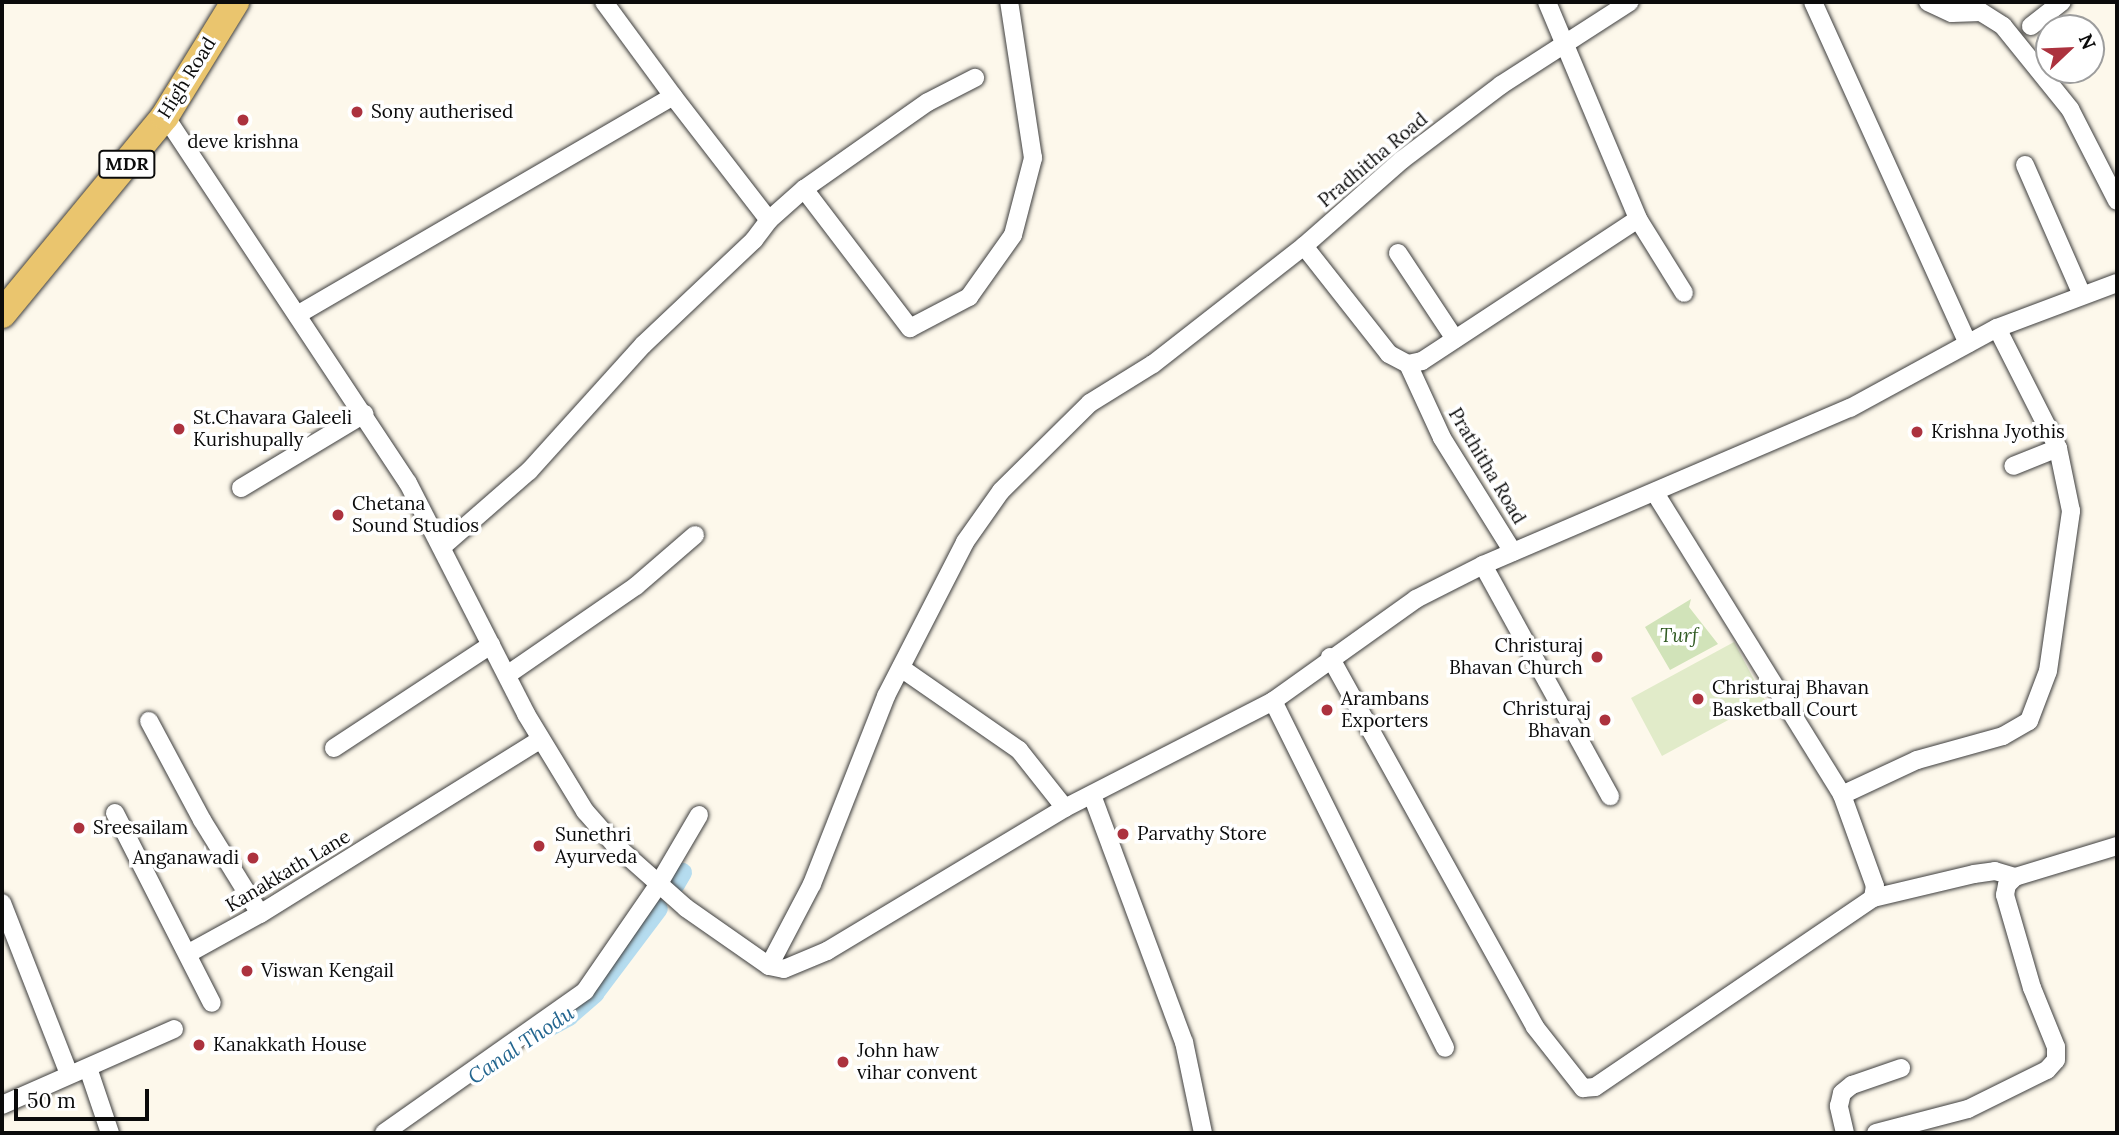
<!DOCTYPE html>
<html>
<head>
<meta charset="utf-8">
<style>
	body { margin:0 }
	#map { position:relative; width:2119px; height:1135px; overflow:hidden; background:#fdf8eb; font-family:Lora,serif }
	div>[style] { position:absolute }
	.green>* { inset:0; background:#d1e3b9 }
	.pitch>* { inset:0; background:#e1ebc9 }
	.canal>* { height:19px; margin:-9.5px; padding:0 9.5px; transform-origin:9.5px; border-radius:9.5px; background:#b5dcef }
	.roads { filter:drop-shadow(0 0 2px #3e3e3e) drop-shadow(0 0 2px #3e3e3e) }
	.street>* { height:18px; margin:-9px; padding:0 9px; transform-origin:9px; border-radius:9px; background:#fff }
	.primary>* { height:28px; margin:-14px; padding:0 14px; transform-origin:14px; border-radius:14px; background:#eac56e }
	.dots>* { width:19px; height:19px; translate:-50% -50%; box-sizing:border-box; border:4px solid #fff; border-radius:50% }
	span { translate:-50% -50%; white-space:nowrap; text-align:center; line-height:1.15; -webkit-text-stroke:7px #fff; paint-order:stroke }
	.shield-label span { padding:2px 5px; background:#fff; border:2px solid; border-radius:5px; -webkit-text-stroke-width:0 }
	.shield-label { font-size:18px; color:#0b0b0b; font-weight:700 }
	.street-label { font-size:19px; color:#0b0b0b }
	.poi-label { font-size:19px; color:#0b0b0b }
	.left { translate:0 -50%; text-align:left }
	.right { translate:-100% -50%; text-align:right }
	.park-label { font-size:19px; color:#315b23; font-style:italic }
	.water-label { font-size:21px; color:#22658f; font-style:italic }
	.frame { position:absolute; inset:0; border:4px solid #0b0b0b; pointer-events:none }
	.north { position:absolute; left:2035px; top:14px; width:70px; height:70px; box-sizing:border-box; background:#fff; border:2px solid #9d9d9d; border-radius:50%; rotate:67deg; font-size:19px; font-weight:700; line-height:28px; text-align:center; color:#0b0b0b }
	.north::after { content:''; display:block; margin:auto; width:24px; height:32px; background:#ac323e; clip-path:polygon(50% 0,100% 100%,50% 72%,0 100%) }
	.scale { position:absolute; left:14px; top:1089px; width:135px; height:32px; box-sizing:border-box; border:4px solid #0b0b0b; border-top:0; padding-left:9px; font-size:21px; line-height:24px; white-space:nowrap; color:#0b0b0b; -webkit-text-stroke:5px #fff; paint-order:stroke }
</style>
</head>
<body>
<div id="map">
	<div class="green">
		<i style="clip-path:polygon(1691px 599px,1689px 607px,1718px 644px,1670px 670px,1645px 627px)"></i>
	</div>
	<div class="pitch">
		<i style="clip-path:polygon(1734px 642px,1765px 700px,1662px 756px,1631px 698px)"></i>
	</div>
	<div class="canal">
		<i style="left:675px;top:884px;width:14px;rotate:-60deg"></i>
		<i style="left:533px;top:1035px;width:40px;rotate:-28deg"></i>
		<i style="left:568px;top:1016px;width:35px;rotate:-41deg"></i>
		<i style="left:594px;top:993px;width:106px;rotate:-53deg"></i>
	</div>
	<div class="roads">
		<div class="street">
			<i style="left:604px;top:2px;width:117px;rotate:53.7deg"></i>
			<i style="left:1547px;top:2px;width:235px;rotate:67.2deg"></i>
			<i style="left:1638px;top:219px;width:87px;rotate:58.1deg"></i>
			<i style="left:1813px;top:2px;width:375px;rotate:65.6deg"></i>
			<i style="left:1928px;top:2px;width:26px;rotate:25deg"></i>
			<i style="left:1952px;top:13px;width:29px;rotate:-2deg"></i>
			<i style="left:1981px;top:12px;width:26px;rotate:32deg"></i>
			<i style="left:2003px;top:26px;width:107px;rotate:51.1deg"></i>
			<i style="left:2070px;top:109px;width:103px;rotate:62.9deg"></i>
			<i style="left:2031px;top:26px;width:39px;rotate:-38deg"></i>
			<i style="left:165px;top:116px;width:440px;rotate:56.5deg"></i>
			<i style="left:408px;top:483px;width:259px;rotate:62.9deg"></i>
			<i style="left:526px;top:714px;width:114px;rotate:58.7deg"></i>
			<i style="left:585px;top:811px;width:44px;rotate:48.7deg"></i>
			<i style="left:614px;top:844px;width:96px;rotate:41.6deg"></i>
			<i style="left:686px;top:908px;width:101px;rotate:34.9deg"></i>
			<i style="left:769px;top:966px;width:15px;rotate:11deg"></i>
			<i style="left:784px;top:969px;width:47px;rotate:-22.7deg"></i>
			<i style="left:827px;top:951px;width:278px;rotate:-31deg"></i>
			<i style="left:1065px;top:808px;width:234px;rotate:-27.2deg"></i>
			<i style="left:1273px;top:701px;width:176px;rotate:-35.5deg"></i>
			<i style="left:1416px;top:599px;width:75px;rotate:-26.9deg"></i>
			<i style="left:1483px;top:565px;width:399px;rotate:-23.2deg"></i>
			<i style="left:1850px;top:408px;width:167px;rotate:-28.6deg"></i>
			<i style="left:1997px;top:328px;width:128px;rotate:-20.6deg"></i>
			<i style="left:2025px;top:165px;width:142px;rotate:66.3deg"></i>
			<i style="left:804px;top:189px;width:175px;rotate:52.7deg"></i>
			<i style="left:910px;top:328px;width:67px;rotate:-27.7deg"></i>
			<i style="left:969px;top:297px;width:76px;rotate:-54.6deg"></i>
			<i style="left:1013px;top:235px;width:80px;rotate:-75.4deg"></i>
			<i style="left:1033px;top:158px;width:158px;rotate:-98.7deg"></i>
			<i style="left:769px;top:220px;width:47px;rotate:-41.5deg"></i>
			<i style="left:804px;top:189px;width:151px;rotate:-35.1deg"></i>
			<i style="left:928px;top:102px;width:53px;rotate:-27.1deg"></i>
			<i style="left:1304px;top:246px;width:137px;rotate:51.8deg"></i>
			<i style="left:1389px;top:354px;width:21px;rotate:28deg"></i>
			<i style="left:1408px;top:364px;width:14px;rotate:-12deg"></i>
			<i style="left:1422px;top:361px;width:258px;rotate:-33.3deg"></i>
			<i style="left:1398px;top:253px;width:103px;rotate:56.5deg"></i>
			<i style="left:297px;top:315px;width:435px;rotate:-30.2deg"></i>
			<i style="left:673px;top:96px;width:157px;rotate:52.3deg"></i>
			<i style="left:769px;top:220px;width:25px;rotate:127deg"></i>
			<i style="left:754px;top:240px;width:153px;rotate:136.6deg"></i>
			<i style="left:643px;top:345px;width:170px;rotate:132.1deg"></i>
			<i style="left:529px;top:471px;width:114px;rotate:138.9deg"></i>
			<i style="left:1997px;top:328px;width:135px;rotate:63.1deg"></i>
			<i style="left:1408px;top:364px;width:81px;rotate:65.3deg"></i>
			<i style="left:1442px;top:438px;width:134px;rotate:58.1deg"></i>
			<i style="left:241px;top:488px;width:144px;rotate:-31deg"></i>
			<i style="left:1655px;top:493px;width:355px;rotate:58.2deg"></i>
			<i style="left:1842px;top:795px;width:83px;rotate:-25deg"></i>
			<i style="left:1917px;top:760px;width:89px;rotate:-15.6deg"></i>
			<i style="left:2003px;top:736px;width:30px;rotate:-30deg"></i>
			<i style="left:2029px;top:721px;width:53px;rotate:-69.2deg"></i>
			<i style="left:2048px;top:671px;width:162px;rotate:-81.8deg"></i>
			<i style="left:2071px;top:511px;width:64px;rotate:-101.7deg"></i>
			<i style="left:2058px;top:448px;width:48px;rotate:158.2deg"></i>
			<i style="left:1483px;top:565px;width:264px;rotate:61.2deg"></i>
			<i style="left:1330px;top:657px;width:423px;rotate:61deg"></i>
			<i style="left:1535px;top:1027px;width:78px;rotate:51.8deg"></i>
			<i style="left:1583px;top:1088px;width:12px;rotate:-5deg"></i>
			<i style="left:1595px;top:1087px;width:336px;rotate:-34.2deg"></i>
			<i style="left:1873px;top:898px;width:12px;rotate:-81deg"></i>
			<i style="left:1875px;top:886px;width:97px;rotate:-109.9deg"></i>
			<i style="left:901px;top:668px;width:144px;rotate:34.8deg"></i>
			<i style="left:1019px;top:750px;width:74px;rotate:51.6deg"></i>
			<i style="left:507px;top:675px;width:157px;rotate:-34.6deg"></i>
			<i style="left:636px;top:586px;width:78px;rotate:-40.8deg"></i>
			<i style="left:1273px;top:701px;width:387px;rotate:63.6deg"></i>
			<i style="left:149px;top:721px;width:112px;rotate:61.8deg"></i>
			<i style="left:202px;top:820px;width:110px;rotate:58.3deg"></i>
			<i style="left:334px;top:748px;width:188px;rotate:-33.3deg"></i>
			<i style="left:1092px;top:795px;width:264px;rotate:69.6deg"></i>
			<i style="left:1184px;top:1042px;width:93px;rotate:78.2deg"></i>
			<i style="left:115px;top:813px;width:213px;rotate:63deg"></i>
			<i style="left:1873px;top:898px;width:104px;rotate:-13.4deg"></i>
			<i style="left:1974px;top:874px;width:21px;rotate:-8deg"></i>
			<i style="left:1995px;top:871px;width:21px;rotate:17deg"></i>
			<i style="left:2px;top:903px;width:184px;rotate:68.6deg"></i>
			<i style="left:189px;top:953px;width:81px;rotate:-28.8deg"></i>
			<i style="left:260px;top:914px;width:330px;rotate:-31.9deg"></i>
			<i style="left:769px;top:966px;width:93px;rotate:-62.3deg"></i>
			<i style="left:812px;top:884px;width:202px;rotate:-68.5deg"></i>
			<i style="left:886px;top:696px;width:173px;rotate:-62.8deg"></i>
			<i style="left:965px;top:542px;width:62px;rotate:-54.8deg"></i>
			<i style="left:1001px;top:491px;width:125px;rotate:-44.7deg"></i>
			<i style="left:1090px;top:403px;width:74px;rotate:-31.8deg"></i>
			<i style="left:1153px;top:364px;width:192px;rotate:-38deg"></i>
			<i style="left:1304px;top:246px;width:130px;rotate:-41.3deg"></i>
			<i style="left:1402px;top:160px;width:124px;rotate:-37.1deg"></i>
			<i style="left:1501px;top:85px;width:153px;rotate:-32.8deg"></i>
			<i style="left:88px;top:1068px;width:69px;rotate:71.3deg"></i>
			<i style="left:2px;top:1105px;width:188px;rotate:-23.8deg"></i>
			<i style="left:384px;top:1133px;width:246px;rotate:-35.2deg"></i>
			<i style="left:585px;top:991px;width:129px;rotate:-55.4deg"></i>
			<i style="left:658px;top:885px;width:81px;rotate:-59.6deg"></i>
			<i style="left:1845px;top:1133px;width:28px;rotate:-103deg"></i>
			<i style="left:1839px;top:1106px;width:13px;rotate:-77deg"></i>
			<i style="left:1842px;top:1093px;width:13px;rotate:-39deg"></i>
			<i style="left:1852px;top:1085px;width:52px;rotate:-19.1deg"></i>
			<i style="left:1876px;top:1133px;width:95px;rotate:-14.6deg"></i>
			<i style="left:1968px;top:1109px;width:88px;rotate:-26.3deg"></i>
			<i style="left:2047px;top:1070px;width:13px;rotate:-48deg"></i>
			<i style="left:2056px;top:1060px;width:13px;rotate:-90deg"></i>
			<i style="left:2056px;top:1047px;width:64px;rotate:-112.1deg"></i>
			<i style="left:2032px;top:988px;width:97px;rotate:-106.2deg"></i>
			<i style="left:2005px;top:895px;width:10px;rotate:-79deg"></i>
			<i style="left:2007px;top:885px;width:11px;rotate:-45deg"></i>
			<i style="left:2015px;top:877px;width:107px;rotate:-16.9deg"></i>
		</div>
		<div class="primary">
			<i style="left:2px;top:314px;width:256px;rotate:-50.5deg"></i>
			<i style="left:165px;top:116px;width:134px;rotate:-58.4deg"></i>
		</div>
	</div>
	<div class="dots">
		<i style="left:357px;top:112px;background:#ac323e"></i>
		<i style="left:243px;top:120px;background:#ac323e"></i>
		<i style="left:179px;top:429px;background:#ac323e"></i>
		<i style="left:1917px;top:432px;background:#ac323e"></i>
		<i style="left:338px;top:515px;background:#ac323e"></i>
		<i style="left:1597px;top:657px;background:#ac323e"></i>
		<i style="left:1698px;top:699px;background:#ac323e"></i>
		<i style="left:1327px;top:710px;background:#ac323e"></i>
		<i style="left:1605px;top:720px;background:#ac323e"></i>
		<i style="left:79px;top:828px;background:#ac323e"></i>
		<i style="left:1123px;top:834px;background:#ac323e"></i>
		<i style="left:539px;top:846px;background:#ac323e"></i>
		<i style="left:253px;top:858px;background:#ac323e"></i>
		<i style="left:247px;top:971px;background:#ac323e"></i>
		<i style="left:199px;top:1045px;background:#ac323e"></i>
		<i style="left:843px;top:1062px;background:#ac323e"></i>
	</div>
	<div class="shield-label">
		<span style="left:127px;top:164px">MDR</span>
	</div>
	<div class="street-label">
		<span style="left:187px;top:78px;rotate:-58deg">High Road</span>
		<span style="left:1373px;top:160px;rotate:-40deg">Pradhitha Road</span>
		<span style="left:1487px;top:466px;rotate:59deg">Prathitha Road</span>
		<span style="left:288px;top:871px;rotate:-31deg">Kanakkath Lane</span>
	</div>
	<div class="poi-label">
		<span class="left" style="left:371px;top:112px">Sony autherised</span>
		<span style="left:243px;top:142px">deve krishna</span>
		<span class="left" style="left:193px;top:429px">St.Chavara Galeeli<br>Kurishupally</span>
		<span class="left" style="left:1931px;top:432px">Krishna Jyothis</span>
		<span class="left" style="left:352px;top:515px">Chetana<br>Sound Studios</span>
		<span class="right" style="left:1583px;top:657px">Christuraj<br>Bhavan Church</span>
		<span class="left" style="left:1712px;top:699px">Christuraj Bhavan<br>Basketball Court</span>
		<span class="left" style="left:1341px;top:710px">Arambans<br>Exporters</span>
		<span class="right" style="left:1591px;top:720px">Christuraj<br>Bhavan</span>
		<span class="left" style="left:93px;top:828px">Sreesailam</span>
		<span class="left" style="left:1137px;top:834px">Parvathy Store</span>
		<span class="left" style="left:555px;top:846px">Sunethri<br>Ayurveda</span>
		<span class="right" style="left:239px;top:858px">Anganawadi</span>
		<span class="left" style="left:261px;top:971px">Viswan Kengail</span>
		<span class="left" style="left:213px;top:1045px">Kanakkath House</span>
		<span class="left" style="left:857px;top:1062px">John haw<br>vihar convent</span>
	</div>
	<div class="park-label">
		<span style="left:1679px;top:636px">Turf</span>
	</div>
	<div class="water-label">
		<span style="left:521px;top:1045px;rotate:-34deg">Canal Thodu</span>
	</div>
	<div class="frame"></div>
	<div class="north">N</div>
	<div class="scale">50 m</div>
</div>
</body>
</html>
